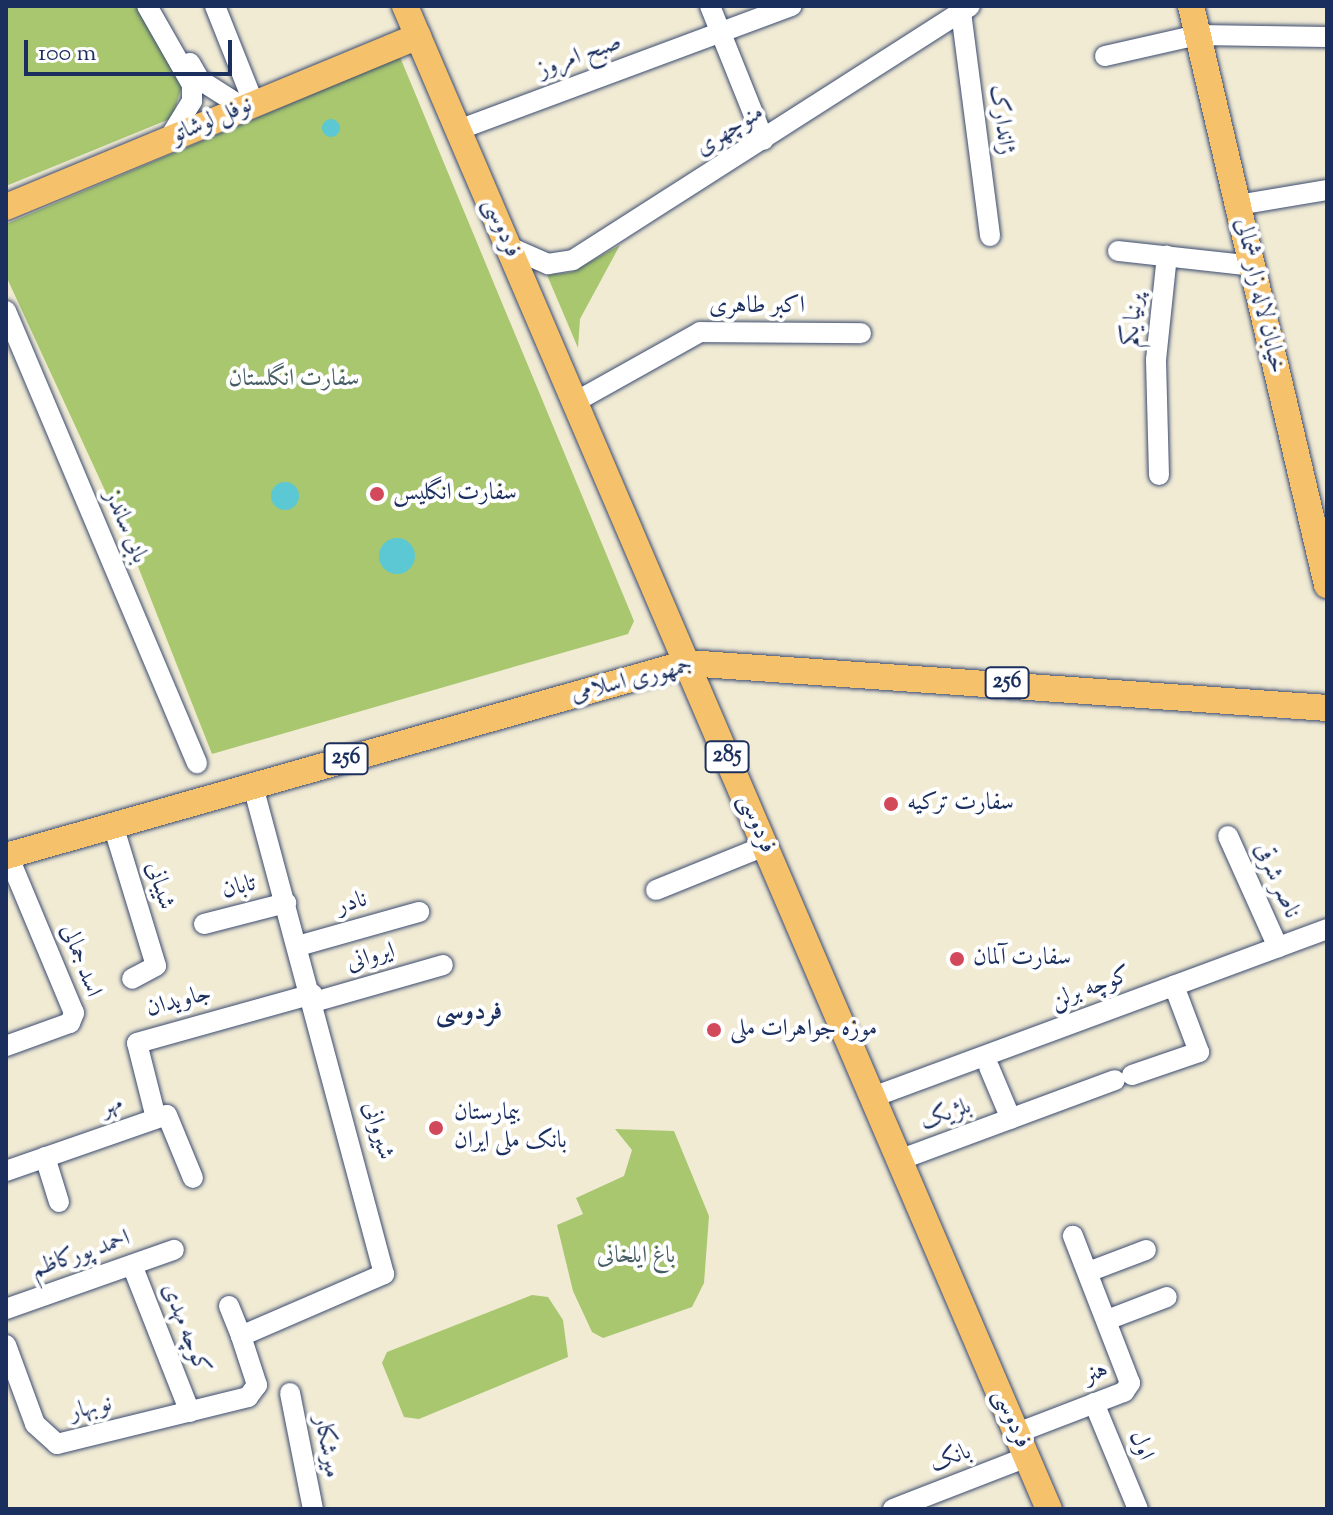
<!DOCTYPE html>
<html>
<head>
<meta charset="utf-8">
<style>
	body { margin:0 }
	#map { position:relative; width:1333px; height:1515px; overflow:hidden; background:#f1ebd4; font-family:"Sorts Mill Goudy",Amiri,serif }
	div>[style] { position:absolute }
	.green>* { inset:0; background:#a8c76f }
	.water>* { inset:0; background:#5cc8d3 }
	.round { border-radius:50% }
	.roads { filter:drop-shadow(0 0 2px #3b4b70) drop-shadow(0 0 2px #3b4b70) }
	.minor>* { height:20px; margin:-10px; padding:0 10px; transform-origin:10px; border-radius:10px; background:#fff }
	.major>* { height:26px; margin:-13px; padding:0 13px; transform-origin:13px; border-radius:13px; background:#f6c16b }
	.dots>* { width:22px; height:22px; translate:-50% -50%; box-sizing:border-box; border:4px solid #fff; border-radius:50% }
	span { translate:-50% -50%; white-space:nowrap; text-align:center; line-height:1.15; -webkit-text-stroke:8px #fff; paint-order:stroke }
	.shield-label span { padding:2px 6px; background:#fff; border:2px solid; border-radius:6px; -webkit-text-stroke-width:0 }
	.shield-label { font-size:22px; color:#1b2f5e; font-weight:700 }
	.street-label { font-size:24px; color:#1b2f5e }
	.park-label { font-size:24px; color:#455d63 }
	.poi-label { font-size:24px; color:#1b2f5e }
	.left { translate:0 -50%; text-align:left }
	.neighbourhood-label { font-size:26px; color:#1b2f5e; font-weight:700 }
	.frame { position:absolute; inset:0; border:8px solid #1b2f5e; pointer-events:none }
	.scale { position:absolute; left:24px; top:40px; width:208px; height:36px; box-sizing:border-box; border:4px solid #1b2f5e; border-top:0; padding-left:10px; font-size:24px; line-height:28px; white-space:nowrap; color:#1b2f5e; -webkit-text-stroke:6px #fff; paint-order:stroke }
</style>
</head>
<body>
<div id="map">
	<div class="green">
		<i style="clip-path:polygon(6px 6px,141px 6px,184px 80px,172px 118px,6px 186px)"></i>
		<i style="clip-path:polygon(400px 57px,634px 621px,628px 634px,212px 754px,126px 536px,6px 276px,6px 224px)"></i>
		<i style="clip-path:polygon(620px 245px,580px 319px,578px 348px,547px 275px,572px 272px)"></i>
		<i style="clip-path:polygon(615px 1129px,674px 1131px,709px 1216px,704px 1283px,692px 1307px,603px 1338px,592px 1332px,573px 1291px,557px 1225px,583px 1214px,576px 1198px,624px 1176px,632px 1150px)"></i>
		<i style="clip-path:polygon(532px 1295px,548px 1297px,563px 1320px,568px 1357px,419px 1419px,404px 1417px,382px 1363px,387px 1352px)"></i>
	</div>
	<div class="water">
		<i class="round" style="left:322px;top:119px;width:18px;height:18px"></i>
		<i class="round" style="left:271px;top:482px;width:28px;height:28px"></i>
		<i class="round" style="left:379px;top:538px;width:36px;height:36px"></i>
	</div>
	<div class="roads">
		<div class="minor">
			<i style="left:147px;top:6px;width:91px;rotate:60.3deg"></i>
			<i style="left:192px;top:85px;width:16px;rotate:90deg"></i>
			<i style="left:192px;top:101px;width:46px;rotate:121.6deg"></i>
			<i style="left:215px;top:6px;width:105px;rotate:68.3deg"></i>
			<i style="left:710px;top:6px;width:144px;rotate:68.1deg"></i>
			<i style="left:961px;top:12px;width:226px;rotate:82.6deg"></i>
			<i style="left:1105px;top:56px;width:95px;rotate:-12.7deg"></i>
			<i style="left:1198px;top:35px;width:129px;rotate:0.9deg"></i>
			<i style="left:190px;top:63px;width:20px;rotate:60deg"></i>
			<i style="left:200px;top:80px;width:52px;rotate:32.5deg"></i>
			<i style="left:458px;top:130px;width:356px;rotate:-20.4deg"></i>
			<i style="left:1238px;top:205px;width:90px;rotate:-9.6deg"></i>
			<i style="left:509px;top:247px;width:43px;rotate:23.6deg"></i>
			<i style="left:548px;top:264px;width:25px;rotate:-9deg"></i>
			<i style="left:573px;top:260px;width:471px;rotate:-32.6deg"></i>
			<i style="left:1118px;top:251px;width:136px;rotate:6.3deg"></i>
			<i style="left:6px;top:311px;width:491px;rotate:67.1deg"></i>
			<i style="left:575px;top:402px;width:143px;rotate:-29.2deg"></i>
			<i style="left:700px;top:332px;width:161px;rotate:0.4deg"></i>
			<i style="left:1159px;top:475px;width:115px;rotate:-91.5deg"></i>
			<i style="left:1156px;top:360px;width:105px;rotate:-84deg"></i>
			<i style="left:113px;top:825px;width:147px;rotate:73deg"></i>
			<i style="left:156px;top:966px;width:27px;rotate:152deg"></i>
			<i style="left:1228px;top:836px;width:122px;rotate:65.8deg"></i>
			<i style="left:656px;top:890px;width:118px;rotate:-22deg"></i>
			<i style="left:204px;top:924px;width:85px;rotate:-14.4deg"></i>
			<i style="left:298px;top:946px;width:126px;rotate:-15.7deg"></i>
			<i style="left:314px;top:1002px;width:134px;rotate:-16deg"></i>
			<i style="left:6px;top:1046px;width:68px;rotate:-19.8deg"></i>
			<i style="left:70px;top:1023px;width:11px;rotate:-68deg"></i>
			<i style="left:74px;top:1013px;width:171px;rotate:-112.7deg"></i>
			<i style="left:989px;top:1067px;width:56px;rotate:67.1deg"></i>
			<i style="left:1132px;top:1075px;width:71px;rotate:-18.9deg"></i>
			<i style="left:1199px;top:1052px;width:71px;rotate:-110.7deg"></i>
			<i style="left:873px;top:1097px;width:484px;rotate:-20.3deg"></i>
			<i style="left:156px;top:1118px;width:77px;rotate:-104.2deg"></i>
			<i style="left:137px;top:1043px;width:182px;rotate:-15.6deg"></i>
			<i style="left:45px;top:1157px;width:47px;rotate:72.7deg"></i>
			<i style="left:899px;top:1160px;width:230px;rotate:-20.3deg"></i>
			<i style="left:6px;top:1171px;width:170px;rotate:-19.2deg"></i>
			<i style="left:167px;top:1115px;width:68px;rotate:67.6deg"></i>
			<i style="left:132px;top:1265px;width:158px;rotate:68.5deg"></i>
			<i style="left:1088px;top:1272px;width:62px;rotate:-20.8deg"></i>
			<i style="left:229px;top:1306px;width:32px;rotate:68deg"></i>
			<i style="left:6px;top:1309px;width:178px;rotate:-19.4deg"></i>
			<i style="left:1107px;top:1320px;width:64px;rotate:-21deg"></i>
			<i style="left:6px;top:1345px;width:84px;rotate:69.8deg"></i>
			<i style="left:35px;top:1424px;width:30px;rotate:42deg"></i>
			<i style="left:57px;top:1444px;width:197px;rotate:-13.8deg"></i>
			<i style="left:248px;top:1397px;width:15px;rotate:-53deg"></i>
			<i style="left:257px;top:1385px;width:52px;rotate:-108.1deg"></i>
			<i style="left:241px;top:1336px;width:156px;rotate:-23.4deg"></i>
			<i style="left:384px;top:1274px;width:505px;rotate:-105.03deg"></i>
			<i style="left:290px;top:1393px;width:118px;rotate:78.8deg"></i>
			<i style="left:1094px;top:1403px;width:115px;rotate:67.5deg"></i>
			<i style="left:1017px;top:1433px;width:115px;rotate:-21deg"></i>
			<i style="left:1124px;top:1392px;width:11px;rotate:-56deg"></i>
			<i style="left:1130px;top:1383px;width:158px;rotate:-111.2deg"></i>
			<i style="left:893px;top:1509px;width:144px;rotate:-21.2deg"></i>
		</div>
		<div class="major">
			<i style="left:405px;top:6px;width:1635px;rotate:66.81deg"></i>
			<i style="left:1191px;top:6px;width:595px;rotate:76.78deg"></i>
			<i style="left:6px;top:207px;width:446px;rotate:-22.5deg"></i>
			<i style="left:6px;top:856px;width:708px;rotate:-15.82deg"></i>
			<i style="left:687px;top:663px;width:642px;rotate:4.02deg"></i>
		</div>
	</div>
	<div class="dots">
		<i style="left:377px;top:494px;background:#d1495b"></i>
		<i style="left:891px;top:804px;background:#d1495b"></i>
		<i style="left:957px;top:959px;background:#d1495b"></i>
		<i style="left:714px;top:1030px;background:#d1495b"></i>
		<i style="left:436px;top:1128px;background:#d1495b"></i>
	</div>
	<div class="shield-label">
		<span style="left:1007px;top:683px">256</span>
		<span style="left:727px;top:757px">285</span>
		<span style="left:346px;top:759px">256</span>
	</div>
	<div class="street-label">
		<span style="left:580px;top:57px;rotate:-20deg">صبح امروز</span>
		<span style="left:1001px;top:120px;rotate:83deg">ژاندارک</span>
		<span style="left:212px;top:121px;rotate:-23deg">نوفل لوشاتو</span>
		<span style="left:730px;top:131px;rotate:-32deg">منوچهری</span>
		<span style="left:501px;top:228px;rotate:67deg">فردوسی</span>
		<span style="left:1259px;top:296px;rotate:77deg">خیابان لاله زار شمالی</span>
		<span style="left:757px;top:307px">اکبر طاهری</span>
		<span style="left:1134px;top:320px;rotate:-84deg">پرنیا یکم</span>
		<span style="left:125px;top:527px;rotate:67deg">بابی ساندز</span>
		<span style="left:632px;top:681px;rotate:-14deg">جمهوری اسلامی</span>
		<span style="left:756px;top:824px;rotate:67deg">فردوسی</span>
		<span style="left:1276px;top:881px;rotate:66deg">ناصر شرقی</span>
		<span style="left:159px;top:886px;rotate:73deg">شیبانی</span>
		<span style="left:239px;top:888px;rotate:-14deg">تابان</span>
		<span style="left:352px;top:904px;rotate:-16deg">نادر</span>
		<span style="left:371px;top:958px;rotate:-16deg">ایروانی</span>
		<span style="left:80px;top:961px;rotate:69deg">اسد جمالی</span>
		<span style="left:1091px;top:989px;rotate:-20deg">کوچه برلن</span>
		<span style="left:179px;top:1002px;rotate:-15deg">جاویدان</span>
		<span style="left:112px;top:1106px;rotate:-19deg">مهر</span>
		<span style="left:946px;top:1115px;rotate:-20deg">بلژیک</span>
		<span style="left:377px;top:1131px;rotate:74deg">شیروانی</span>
		<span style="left:81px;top:1255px;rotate:-19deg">احمد پورکاظم</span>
		<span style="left:185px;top:1329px;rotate:69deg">کوچه مهدی</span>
		<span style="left:1096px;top:1374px;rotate:-24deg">هنر</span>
		<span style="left:91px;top:1409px;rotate:-14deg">نوبهار</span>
		<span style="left:1011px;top:1419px;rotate:67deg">فردوسی</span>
		<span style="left:1140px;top:1446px;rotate:68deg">اول</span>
		<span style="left:326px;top:1447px;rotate:80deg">میرشکار</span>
		<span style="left:951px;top:1459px;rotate:-21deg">بانک</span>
	</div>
	<div class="park-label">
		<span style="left:294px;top:380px">سفارت انگلستان</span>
		<span style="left:636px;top:1257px">باغ ایلخانی</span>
	</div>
	<div class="poi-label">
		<span class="left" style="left:393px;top:494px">سفارت انگلیس</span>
		<span class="left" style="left:907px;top:804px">سفارت ترکیه</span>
		<span class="left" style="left:973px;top:959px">سفارت آلمان</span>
		<span class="left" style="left:730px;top:1030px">موزه جواهرات ملی</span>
		<span class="left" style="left:454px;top:1128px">بیمارستان<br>بانک ملی ایران</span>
	</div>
	<div class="neighbourhood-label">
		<span style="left:469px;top:1013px">فردوسی</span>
	</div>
	<div class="frame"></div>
	<div class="scale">100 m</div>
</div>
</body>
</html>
